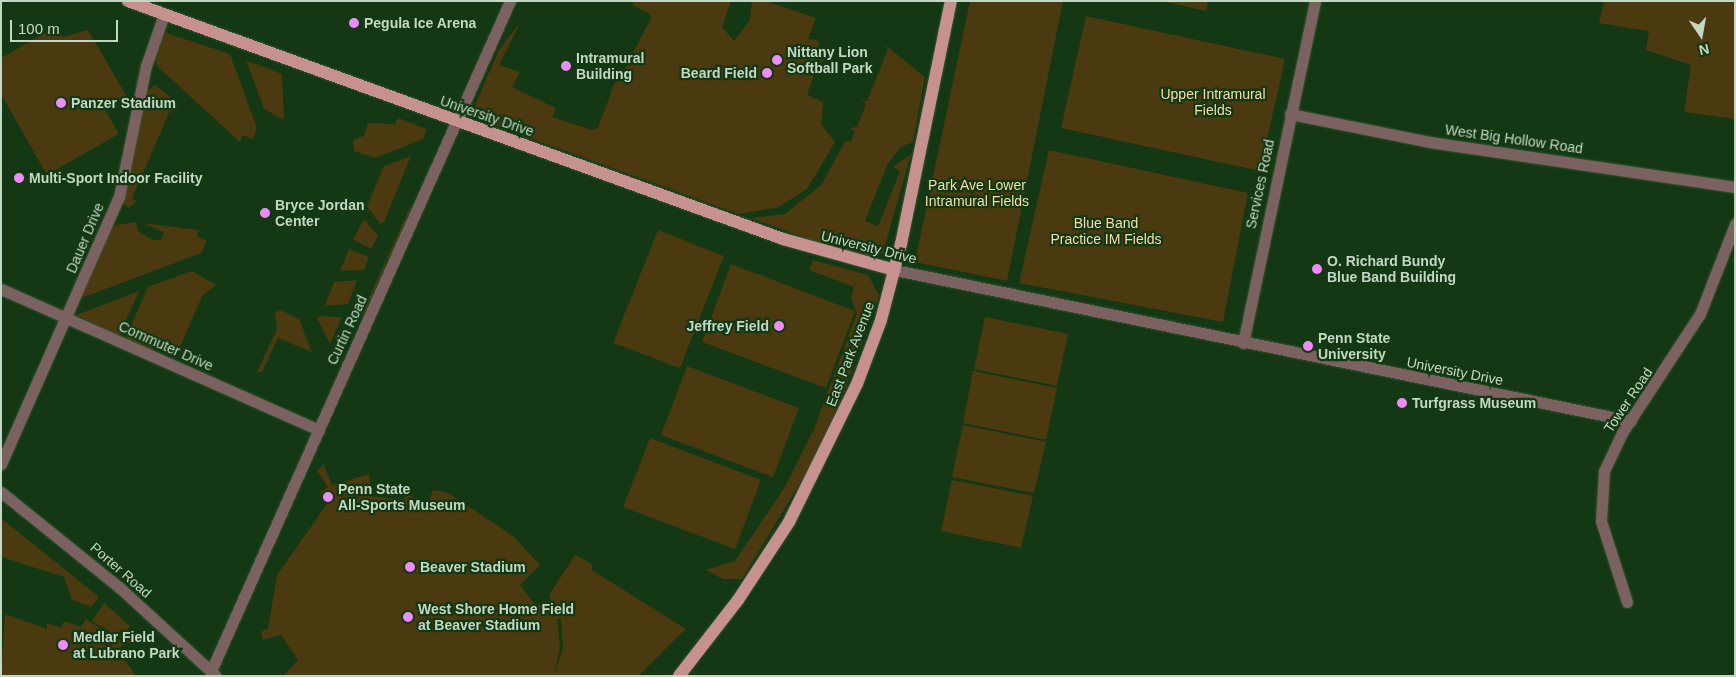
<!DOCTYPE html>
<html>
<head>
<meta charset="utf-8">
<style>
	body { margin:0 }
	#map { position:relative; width:1736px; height:677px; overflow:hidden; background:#133813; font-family:Helvetica,sans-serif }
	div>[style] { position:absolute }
	.green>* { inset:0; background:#4b3910 }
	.roads { filter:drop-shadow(0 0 1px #335532) drop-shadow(0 0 1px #335532) }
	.minor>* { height:11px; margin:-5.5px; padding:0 5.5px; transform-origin:5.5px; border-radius:5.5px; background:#7b615f }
	.major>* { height:12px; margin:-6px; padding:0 6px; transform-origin:6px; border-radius:6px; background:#c6918e }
	.dots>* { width:14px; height:14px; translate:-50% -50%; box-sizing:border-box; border:2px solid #133813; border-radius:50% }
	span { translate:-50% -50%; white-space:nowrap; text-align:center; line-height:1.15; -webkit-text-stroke:4.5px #133813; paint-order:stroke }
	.poi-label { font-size:14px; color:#c3d8c2; font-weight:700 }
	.left { translate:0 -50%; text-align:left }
	.right { translate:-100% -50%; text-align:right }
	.park-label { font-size:14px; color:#f7dca7 }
	.street-label { font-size:14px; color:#c3d8c2 }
	.frame { position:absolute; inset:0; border:2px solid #c3d8c2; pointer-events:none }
	.north { position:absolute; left:1676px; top:10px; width:50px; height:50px; -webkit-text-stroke:4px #133813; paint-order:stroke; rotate:168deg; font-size:14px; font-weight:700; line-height:20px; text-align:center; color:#c3d8c2 }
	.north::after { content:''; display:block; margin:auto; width:18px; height:22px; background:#c3d8c2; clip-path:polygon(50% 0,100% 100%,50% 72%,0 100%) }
	.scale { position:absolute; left:10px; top:20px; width:108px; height:22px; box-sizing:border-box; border:2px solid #c3d8c2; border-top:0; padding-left:6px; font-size:15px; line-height:18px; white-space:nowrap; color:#c3d8c2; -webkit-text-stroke:4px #133813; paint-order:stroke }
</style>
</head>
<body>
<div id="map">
	<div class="green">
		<i style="clip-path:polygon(634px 1px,731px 1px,722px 27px,734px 41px,750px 20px,752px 1px,766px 1px,816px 18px,808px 39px,817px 40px,825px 59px,817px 65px,807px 95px,823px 102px,821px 124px,835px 142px,807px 189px,779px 207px,739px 214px,486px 122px,477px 115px,475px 105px,499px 50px,521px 21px,499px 65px,520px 72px,512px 87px,556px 108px,552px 117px,592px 130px,598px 128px,617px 76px,623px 73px,651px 18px,650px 14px,632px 5px)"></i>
		<i style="clip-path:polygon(970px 1px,1063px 1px,1007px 281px,915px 262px)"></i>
		<i style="clip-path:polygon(1162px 1px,1208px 1px,1206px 11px)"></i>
		<i style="clip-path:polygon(1604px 1px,1735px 1px,1735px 119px,1684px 112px,1691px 65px,1646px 50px,1649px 31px,1599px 23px)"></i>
		<i style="clip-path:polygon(1086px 16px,1285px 59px,1260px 171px,1061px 128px)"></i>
		<i style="clip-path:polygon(57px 26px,63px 37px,88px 30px,127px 97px,105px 110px,119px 134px,47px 175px,1px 94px,1px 58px)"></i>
		<i style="clip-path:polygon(163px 32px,230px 54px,257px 128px,253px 139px,242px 135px,240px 142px,158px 67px,154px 55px)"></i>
		<i style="clip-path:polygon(884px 44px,925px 77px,913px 142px,901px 147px,888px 163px,865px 221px,878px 226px,900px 171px,893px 167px,911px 154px,883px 253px,868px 257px,830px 247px,751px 218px,785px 214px,822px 184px,845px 141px,851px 142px,855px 132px,850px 128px,857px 127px,866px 104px,861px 100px,867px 101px,888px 49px)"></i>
		<i style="clip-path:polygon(246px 60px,282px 74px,284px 120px,264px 109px)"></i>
		<i style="clip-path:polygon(155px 85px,176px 101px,178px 110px,170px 111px,132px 198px,136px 202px,129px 208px,122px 203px,146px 92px)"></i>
		<i style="clip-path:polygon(398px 118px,427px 129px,423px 139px,375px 158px,354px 151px,353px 140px,364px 136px,368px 123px,395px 124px)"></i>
		<i style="clip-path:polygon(1049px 150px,1248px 193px,1223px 322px,1019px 283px)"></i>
		<i style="clip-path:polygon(411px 156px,384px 222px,380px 224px,367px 206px,384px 166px)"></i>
		<i style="clip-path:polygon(410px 207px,412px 208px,390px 260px,387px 258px)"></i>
		<i style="clip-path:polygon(364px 219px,378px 236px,371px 249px,353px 240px)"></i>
		<i style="clip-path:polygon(136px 222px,138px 231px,152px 240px,161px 240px,164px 232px,142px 223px,199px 230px,197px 236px,207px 241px,201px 253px,79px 299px,112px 226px)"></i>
		<i style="clip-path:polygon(658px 230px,724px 256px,680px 368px,613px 343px)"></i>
		<i style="clip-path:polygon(349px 249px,369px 257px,364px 270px,340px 271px)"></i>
		<i style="clip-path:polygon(813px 260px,868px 275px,879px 296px,840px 403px,805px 475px,742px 579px,723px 579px,706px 570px,735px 561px,785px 487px,814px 429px,857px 313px,851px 298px,854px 287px,809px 270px)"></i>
		<i style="clip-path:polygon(385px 262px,388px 263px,363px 315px,362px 313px)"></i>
		<i style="clip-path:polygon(731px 264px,855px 311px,826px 388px,702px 342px)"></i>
		<i style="clip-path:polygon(192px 271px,216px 285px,202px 296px,177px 354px,166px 354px,155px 345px,152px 351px,130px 341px,126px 337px,148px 287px)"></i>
		<i style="clip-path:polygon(357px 280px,348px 304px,325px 306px,334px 282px)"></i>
		<i style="clip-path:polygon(139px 291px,119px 336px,76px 315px)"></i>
		<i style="clip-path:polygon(281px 310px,299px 319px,312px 352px,278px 338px,262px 372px,257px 372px,277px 329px,275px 312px)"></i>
		<i style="clip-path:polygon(320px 316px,342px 317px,330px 344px,317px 318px)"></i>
		<i style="clip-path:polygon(985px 317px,1068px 334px,1057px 386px,974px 369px)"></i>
		<i style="clip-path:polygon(687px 366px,799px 408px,773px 477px,661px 435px)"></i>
		<i style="clip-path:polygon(973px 371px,1057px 388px,1046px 440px,963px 423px)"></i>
		<i style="clip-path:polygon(963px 425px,1046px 442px,1034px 493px,952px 477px)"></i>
		<i style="clip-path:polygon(650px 438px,761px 480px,735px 549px,623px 507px)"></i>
		<i style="clip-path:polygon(evenodd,327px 461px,324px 465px,332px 485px,369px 474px,372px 496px,403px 500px,408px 495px,428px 502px,433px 490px,448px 493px,513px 536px,540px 565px,520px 585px,536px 606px,551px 601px,549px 595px,575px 555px,592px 564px,592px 570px,686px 629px,638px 676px,283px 676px,298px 660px,281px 635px,263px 640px,261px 631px,268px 629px,277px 575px,327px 504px,320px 493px,328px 487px,317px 471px,314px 474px,327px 461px,557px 619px,561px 619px,563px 648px,555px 673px,560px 647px,557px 619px)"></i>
		<i style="clip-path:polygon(952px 480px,1033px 496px,1021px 548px,941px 531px)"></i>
		<i style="clip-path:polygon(1px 518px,99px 597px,91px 607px,72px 600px,64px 577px,1px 557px)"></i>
		<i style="clip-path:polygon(104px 603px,130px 626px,126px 633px,134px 640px,130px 644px,92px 621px)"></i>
		<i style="clip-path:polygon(5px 614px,47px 629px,47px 623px,61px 628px,64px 621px,81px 627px,86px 619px,125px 644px,118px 650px,136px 676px,1px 676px)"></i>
	</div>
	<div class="roads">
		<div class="minor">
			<i style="left:1290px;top:114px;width:143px;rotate:11.3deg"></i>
			<i style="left:1430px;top:142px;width:308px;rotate:8.4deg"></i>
			<i style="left:895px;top:270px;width:751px;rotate:11.59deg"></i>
			<i style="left:1px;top:289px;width:348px;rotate:23.9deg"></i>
			<i style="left:1243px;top:343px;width:349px;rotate:-78.1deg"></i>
			<i style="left:1px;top:464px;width:292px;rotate:-66.2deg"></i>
			<i style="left:119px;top:197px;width:134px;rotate:-78.4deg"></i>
			<i style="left:146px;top:66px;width:55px;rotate:-70.9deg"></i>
			<i style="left:1px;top:492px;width:153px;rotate:38.9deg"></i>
			<i style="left:120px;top:588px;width:129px;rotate:42.5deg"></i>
			<i style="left:1627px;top:602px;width:85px;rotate:-107.8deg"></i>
			<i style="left:1601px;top:521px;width:50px;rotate:-86.6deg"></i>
			<i style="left:1604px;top:471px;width:42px;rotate:-64.7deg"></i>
			<i style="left:1622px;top:433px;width:142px;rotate:-56.8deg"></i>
			<i style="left:1700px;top:314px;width:97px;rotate:-68.7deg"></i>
			<i style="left:211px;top:671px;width:734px;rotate:-65.95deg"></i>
		</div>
		<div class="major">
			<i style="left:128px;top:1px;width:697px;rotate:19.97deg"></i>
			<i style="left:783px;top:239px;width:116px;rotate:15.5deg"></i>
			<i style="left:679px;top:676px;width:96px;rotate:-52.2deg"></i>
			<i style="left:738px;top:600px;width:93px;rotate:-56.8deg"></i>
			<i style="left:789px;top:522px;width:154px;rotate:-63.8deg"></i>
			<i style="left:857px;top:384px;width:68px;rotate:-69.4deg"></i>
			<i style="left:881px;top:320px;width:79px;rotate:-75.3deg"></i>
			<i style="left:901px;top:244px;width:248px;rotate:-78.4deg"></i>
		</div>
	</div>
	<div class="dots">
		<i style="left:354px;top:23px;background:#ee8cf9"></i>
		<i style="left:777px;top:60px;background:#ee8cf9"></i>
		<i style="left:566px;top:66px;background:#ee8cf9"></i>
		<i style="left:767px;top:73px;background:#ee8cf9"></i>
		<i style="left:61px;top:103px;background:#ee8cf9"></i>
		<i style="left:19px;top:178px;background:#ee8cf9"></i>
		<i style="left:265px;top:213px;background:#ee8cf9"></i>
		<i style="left:1317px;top:269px;background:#ee8cf9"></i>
		<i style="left:779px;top:326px;background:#ee8cf9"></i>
		<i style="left:1308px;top:346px;background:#ee8cf9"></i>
		<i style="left:1402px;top:403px;background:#ee8cf9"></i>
		<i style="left:328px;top:497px;background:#ee8cf9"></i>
		<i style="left:410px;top:567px;background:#ee8cf9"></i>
		<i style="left:408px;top:617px;background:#ee8cf9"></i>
		<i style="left:63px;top:645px;background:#ee8cf9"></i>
	</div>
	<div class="poi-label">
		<span class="left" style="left:364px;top:23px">Pegula Ice Arena</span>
		<span class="left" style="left:787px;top:60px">Nittany Lion<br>Softball Park</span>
		<span class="left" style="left:576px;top:66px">Intramural<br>Building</span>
		<span class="right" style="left:757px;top:73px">Beard Field</span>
		<span class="left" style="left:71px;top:103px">Panzer Stadium</span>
		<span class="left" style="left:29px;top:178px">Multi-Sport Indoor Facility</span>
		<span class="left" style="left:275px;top:213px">Bryce Jordan<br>Center</span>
		<span class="left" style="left:1327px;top:269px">O. Richard Bundy<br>Blue Band Building</span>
		<span class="right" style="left:769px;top:326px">Jeffrey Field</span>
		<span class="left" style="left:1318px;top:346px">Penn State<br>University</span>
		<span class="left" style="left:1412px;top:403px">Turfgrass Museum</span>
		<span class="left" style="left:338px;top:497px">Penn State<br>All-Sports Museum</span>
		<span class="left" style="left:420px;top:567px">Beaver Stadium</span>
		<span class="left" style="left:418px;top:617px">West Shore Home Field<br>at Beaver Stadium</span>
		<span class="left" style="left:73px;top:645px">Medlar Field<br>at Lubrano Park</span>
	</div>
	<div class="park-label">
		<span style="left:1213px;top:102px">Upper Intramural<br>Fields</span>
		<span style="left:977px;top:193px">Park Ave Lower<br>Intramural Fields</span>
		<span style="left:1106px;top:231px">Blue Band<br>Practice IM Fields</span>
	</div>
	<div class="street-label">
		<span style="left:487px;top:116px;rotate:19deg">University Drive</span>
		<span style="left:1514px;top:139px;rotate:8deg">West Big Hollow Road</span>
		<span style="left:1260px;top:184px;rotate:-78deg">Services Road</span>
		<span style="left:85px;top:238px;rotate:-67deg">Dauer Drive</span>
		<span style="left:869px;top:247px;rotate:14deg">University Drive</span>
		<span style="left:347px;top:330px;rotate:-65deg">Curtin Road</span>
		<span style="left:166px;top:346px;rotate:24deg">Commuter Drive</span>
		<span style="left:850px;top:354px;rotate:-69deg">East Park Avenue</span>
		<span style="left:1455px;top:371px;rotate:11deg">University Drive</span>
		<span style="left:1628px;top:400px;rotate:-56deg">Tower Road</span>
		<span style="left:121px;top:570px;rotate:41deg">Porter Road</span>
	</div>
	<div class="frame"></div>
	<div class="north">N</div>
	<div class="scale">100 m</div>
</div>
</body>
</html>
